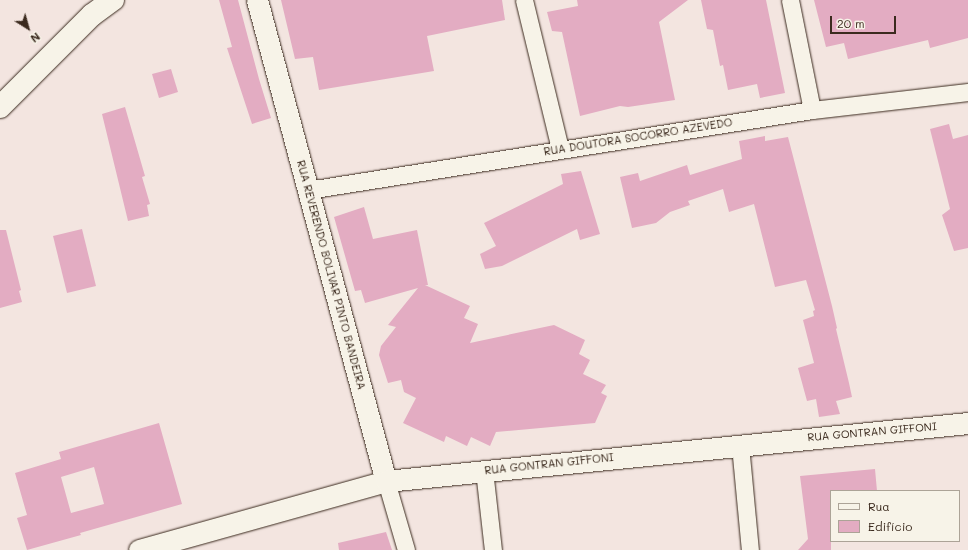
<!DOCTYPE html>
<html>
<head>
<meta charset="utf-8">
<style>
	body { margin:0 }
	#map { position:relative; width:968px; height:550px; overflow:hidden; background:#f3e5e0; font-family:Mali,sans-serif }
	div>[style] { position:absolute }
	.building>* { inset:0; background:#e3acc2 }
	.roads { filter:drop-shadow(0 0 1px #3b2a1e) drop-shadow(0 0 1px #3b2a1e) }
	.minor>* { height:17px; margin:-8.5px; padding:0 8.5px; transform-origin:8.5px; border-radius:8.5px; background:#f7f3e8 }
	.tertiary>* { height:21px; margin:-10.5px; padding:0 10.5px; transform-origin:10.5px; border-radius:10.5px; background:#f7f3e8 }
	.secondary>* { height:22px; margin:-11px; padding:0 11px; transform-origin:11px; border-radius:11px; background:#f7f3e8 }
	span { translate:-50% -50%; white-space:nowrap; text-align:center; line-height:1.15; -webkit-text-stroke:4px #f7f3e8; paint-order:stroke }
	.street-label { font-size:11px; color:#3b2a1e }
	.legend { position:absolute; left:830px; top:490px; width:130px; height:52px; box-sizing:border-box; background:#f7f3e8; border:1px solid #aca397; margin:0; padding:5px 7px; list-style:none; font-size:12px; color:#3b2a1e }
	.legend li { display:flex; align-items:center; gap:8px; height:20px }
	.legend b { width:20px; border:1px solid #aca397 }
	.north { position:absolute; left:8px; top:8px; width:40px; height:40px; -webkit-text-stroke:3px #f7f3e8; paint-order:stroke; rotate:143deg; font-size:11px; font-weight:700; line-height:16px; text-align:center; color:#3b2a1e }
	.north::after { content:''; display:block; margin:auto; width:14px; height:18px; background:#3b2a1e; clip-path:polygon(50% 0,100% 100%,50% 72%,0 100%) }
	.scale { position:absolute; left:830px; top:16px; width:66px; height:18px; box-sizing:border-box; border:2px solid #3b2a1e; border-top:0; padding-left:5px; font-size:12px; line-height:14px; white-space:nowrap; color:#3b2a1e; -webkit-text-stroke:3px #f7f3e8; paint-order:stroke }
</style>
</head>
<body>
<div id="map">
	<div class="building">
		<i style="clip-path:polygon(219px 0,238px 0,259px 79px,271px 118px,252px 124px,227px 48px,232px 47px)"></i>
		<i style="clip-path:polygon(281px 0,502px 0,505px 20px,427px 36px,434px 71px,319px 90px,313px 57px,295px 59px)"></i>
		<i style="clip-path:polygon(577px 0,688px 0,659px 22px,675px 100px,628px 107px,620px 106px,580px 116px,562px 32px,552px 31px,547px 12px,578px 6px)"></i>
		<i style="clip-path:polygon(701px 0,766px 0,785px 93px,760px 98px,757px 84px,728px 90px,723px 65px,720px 66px,713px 30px,707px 29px)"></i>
		<i style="clip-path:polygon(814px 0,968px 0,968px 38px,930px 48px,928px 40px,848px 59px,844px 43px,826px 47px)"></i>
		<i style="clip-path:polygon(171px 69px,178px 92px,159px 98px,152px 74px)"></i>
		<i style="clip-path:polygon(125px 107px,145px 176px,142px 177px,150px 204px,147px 205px,149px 216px,128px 221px,102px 114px)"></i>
		<i style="clip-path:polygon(949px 124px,953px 139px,968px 135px,968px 248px,954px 251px,942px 215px,950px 209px,930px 129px)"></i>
		<i style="clip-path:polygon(765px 136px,765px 141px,788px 137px,832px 306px,837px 328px,836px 329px,849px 383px,852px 397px,836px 401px,840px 414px,819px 417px,816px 399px,807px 401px,798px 368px,814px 363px,803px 320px,814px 316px,813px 311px,815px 310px,806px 280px,775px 287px,754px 204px,729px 212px,723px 189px,688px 201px,690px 205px,670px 212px,656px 223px,632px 228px,620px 177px,638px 173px,640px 181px,687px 165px,690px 175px,742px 159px,739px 141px)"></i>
		<i style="clip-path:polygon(581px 171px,600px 234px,580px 240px,577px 229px,502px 266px,485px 269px,480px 254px,496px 246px,484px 223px,563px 184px,561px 174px)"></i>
		<i style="clip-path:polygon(364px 207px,373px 239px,417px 230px,428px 285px,425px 285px,470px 306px,464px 318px,478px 324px,470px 343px,554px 325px,585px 340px,579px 354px,590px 360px,583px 374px,606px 385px,601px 393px,607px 396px,595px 423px,496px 432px,490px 446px,471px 437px,467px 446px,446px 436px,444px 442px,403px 423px,416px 398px,404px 392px,401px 380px,388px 383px,379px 355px,381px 346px,396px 327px,388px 325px,418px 288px,365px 303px,361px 290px,355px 291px,334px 217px)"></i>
		<i style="clip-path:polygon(82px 229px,96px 286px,67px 293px,53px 236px)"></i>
		<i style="clip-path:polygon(0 230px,6px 230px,21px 290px,19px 291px,22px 302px,0 308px)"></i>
		<i style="clip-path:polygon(evenodd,159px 423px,182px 504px,80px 533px,81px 535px,27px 550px,17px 518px,27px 515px,15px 473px,61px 459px,59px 452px,159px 423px,94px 467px,104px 504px,71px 513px,61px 477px,94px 467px)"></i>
		<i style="clip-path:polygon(875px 469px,877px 491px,831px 491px,831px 550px,798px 550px,808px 539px,800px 476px)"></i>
		<i style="clip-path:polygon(386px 532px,392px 550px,339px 550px,338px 543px)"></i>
	</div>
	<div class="roads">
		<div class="minor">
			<i style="left:524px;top:0;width:153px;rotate:76.4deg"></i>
			<i style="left:790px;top:0;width:112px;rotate:78.7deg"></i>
			<i style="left:308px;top:190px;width:510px;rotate:-9.02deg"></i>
			<i style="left:812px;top:110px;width:157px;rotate:-6.6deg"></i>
			<i style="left:740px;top:445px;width:105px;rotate:84.6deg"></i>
			<i style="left:484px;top:470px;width:81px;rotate:83.6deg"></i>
			<i style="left:386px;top:481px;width:72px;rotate:73.8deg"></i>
		</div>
		<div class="tertiary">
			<i style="left:257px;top:0;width:498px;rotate:75deg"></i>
			<i style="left:139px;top:550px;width:256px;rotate:-15.6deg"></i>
			<i style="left:386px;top:481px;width:585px;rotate:-5.69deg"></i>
		</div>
		<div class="secondary">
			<i style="left:0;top:107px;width:130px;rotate:-45deg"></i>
			<i style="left:92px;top:15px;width:26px;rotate:-36deg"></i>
		</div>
	</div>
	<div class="street-label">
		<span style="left:638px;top:137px;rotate:-9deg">RUA DOUTORA SOCORRO AZEVEDO</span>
		<span style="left:331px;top:275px;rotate:75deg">RUA REVERENDO BOLIVAR PINTO BANDEIRA</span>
		<span style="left:872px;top:432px;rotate:-5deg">RUA GONTRAN GIFFONI</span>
		<span style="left:549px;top:464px;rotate:-6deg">RUA GONTRAN GIFFONI</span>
	</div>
	<ul class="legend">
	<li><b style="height:5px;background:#f7f3e8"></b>Rua</li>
	<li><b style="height:11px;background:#e3acc2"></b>Edifício</li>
	</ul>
	<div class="north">N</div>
	<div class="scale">20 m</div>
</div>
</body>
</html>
